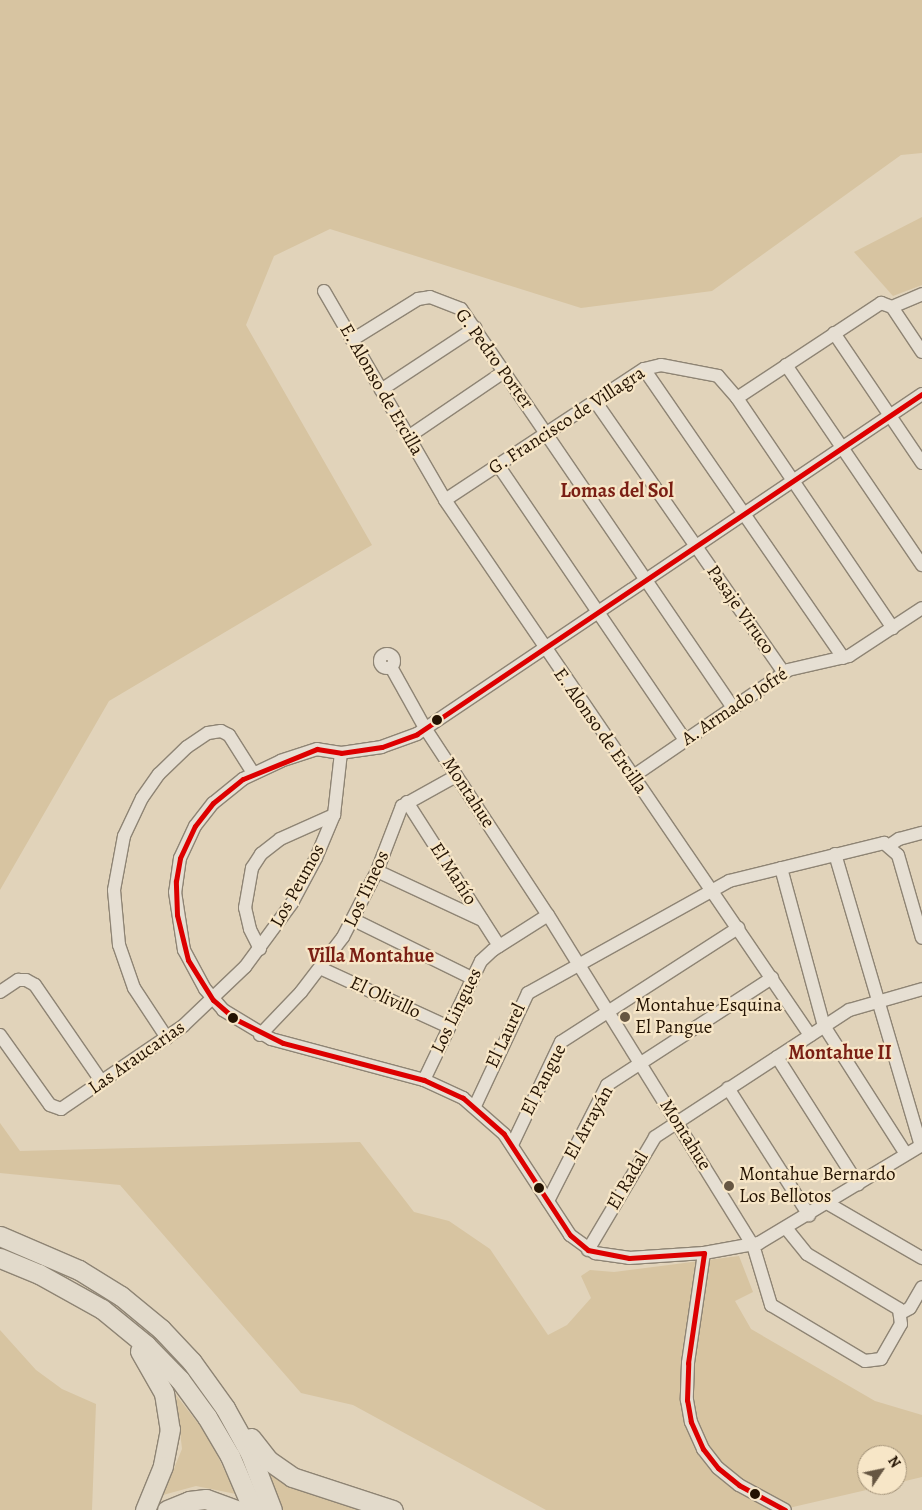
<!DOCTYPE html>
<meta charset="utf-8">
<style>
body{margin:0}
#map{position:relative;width:922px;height:1510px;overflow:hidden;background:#e1d3ba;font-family:Alegreya,serif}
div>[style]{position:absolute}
.green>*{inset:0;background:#d7c4a1}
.roads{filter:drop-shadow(1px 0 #8e8474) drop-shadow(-1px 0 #8e8474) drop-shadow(0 1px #8e8474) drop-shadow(0 -1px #8e8474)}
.minor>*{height:12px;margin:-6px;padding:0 6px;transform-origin:6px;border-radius:6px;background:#e6dfd3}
.minor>.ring{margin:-6px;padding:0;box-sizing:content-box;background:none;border:12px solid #e6dfd3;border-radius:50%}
.highway>*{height:19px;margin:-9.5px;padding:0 9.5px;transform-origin:9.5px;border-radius:9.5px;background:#e2dacb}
.bus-1>*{height:5px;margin:-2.5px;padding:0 2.5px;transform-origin:2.5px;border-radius:2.5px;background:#d00}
.dots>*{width:14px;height:14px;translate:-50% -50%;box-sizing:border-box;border:2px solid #f7e6c7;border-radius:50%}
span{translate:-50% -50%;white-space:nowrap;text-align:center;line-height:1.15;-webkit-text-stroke:4.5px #f7e6c7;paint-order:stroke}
.street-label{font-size:19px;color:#241302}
.poi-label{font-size:19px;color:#241302}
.left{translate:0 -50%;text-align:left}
.neighbourhood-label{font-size:20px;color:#7a1f14;font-weight:700}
.north{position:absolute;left:857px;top:1445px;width:50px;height:50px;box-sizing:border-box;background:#f7e6c7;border:1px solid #a39278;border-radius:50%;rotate:56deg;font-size:14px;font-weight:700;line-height:20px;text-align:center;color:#241302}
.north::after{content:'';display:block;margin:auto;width:18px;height:22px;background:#665642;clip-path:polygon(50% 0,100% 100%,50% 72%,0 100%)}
</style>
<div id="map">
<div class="green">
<i style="clip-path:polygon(0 0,922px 0,922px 153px,901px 155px,712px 291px,581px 308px,330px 229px,274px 256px,246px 325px,372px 545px,109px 701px,0 890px)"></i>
<i style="clip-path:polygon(922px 217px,922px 285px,893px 296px,854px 252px)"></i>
<i style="clip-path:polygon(0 1123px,20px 1151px,360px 1142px,414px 1212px,449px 1221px,490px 1249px,548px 1335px,567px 1325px,591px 1298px,581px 1276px,590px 1270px,614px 1272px,739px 1256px,753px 1292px,735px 1301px,751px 1329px,875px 1401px,922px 1415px,922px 1477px,897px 1483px,897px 1455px,867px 1455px,867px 1485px,888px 1485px,780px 1510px,546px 1510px,353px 1405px,301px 1393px,120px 1185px,0 1173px)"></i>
<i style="clip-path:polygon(0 1330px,36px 1370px,62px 1389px,96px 1404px,92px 1510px,0 1510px)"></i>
<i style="clip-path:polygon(176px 1395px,208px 1436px,236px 1494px,196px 1486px,163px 1495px,182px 1449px)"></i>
<i style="clip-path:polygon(265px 1470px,308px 1489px,381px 1510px,279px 1510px)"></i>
</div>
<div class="roads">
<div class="minor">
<i style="left:324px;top:291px;width:241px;rotate:59.9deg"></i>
<i style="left:445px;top:500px;width:648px;rotate:55.7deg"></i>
<i style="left:892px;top:307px;width:33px;rotate:-23deg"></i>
<i style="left:834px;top:333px;width:157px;rotate:55.9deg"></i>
<i style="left:352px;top:340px;width:78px;rotate:-31.8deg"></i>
<i style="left:418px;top:299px;width:12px;rotate:-9deg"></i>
<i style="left:430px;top:297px;width:33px;rotate:21deg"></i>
<i style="left:461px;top:309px;width:483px;rotate:55.7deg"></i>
<i style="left:786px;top:365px;width:242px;rotate:55.8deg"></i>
<i style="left:644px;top:369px;width:351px;rotate:55.4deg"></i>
<i style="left:381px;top:390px;width:113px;rotate:-33.4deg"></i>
<i style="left:922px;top:394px;width:609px;rotate:146.05deg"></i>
<i style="left:417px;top:734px;width:37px;rotate:160deg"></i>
<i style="left:382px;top:747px;width:41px;rotate:171.7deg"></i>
<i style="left:341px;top:753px;width:24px;rotate:-171deg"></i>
<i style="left:317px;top:749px;width:38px;rotate:162deg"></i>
<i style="left:281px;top:761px;width:42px;rotate:154.7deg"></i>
<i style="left:243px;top:779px;width:38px;rotate:141deg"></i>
<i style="left:213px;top:803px;width:29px;rotate:128deg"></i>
<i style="left:195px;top:826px;width:35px;rotate:115deg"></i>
<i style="left:180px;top:858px;width:34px;rotate:98deg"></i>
<i style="left:175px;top:892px;width:59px;rotate:81.2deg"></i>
<i style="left:184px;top:950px;width:44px;rotate:61.7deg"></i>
<i style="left:205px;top:989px;width:28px;rotate:49deg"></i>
<i style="left:223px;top:1010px;width:56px;rotate:31.1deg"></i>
<i style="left:271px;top:1039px;width:158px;rotate:15deg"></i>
<i style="left:424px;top:1080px;width:43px;rotate:24.8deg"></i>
<i style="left:463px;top:1098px;width:55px;rotate:41.3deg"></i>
<i style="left:504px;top:1134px;width:121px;rotate:56.8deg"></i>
<i style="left:570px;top:1235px;width:31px;rotate:36deg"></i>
<i style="left:595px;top:1253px;width:34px;rotate:8deg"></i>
<i style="left:629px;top:1258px;width:75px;rotate:-3.8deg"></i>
<i style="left:704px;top:1253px;width:56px;rotate:-10.3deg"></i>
<i style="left:759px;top:1243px;width:190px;rotate:-31deg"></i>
<i style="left:737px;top:398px;width:173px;rotate:-33.4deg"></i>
<i style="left:881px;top:303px;width:12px;rotate:20deg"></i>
<i style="left:892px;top:307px;width:54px;rotate:56.3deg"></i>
<i style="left:595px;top:401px;width:331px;rotate:55.2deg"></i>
<i style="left:408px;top:437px;width:117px;rotate:-34.2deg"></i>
<i style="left:498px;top:465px;width:333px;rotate:55.8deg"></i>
<i style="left:445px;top:500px;width:238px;rotate:-33.4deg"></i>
<i style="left:644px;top:369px;width:17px;rotate:-13deg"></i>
<i style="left:661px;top:365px;width:58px;rotate:10.9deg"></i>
<i style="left:718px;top:376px;width:29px;rotate:49deg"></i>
<i style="left:737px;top:398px;width:278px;rotate:55.9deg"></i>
<i class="ring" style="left:380px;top:654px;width:2px;height:2px"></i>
<i style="left:391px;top:667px;width:70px;rotate:60.9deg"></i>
<i style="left:425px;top:728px;width:224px;rotate:56.7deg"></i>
<i style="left:548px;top:915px;width:388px;rotate:58.2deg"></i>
<i style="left:753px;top:1245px;width:63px;rotate:73.3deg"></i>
<i style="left:771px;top:1305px;width:109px;rotate:30.8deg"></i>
<i style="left:865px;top:1361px;width:16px;rotate:-7deg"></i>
<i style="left:881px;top:1359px;width:40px;rotate:-60.3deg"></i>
<i style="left:901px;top:1324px;width:15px;rotate:-98deg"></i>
<i style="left:899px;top:1309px;width:107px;rotate:-149.1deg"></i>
<i style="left:807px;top:1254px;width:32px;rotate:-129deg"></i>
<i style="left:632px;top:777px;width:189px;rotate:-34.4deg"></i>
<i style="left:788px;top:670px;width:63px;rotate:-12.9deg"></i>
<i style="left:849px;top:656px;width:87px;rotate:-33.3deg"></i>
<i style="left:407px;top:802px;width:171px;rotate:57.4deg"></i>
<i style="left:890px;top:845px;width:11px;rotate:-34deg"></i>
<i style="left:899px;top:839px;width:24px;rotate:-15deg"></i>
<i style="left:835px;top:854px;width:304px;rotate:73.6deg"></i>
<i style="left:781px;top:868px;width:164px;rotate:74.8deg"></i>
<i style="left:824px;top:1026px;width:152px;rotate:57.4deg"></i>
<i style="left:377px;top:871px;width:116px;rotate:25deg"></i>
<i style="left:354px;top:920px;width:131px;rotate:26.2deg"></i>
<i style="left:260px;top:949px;width:22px;rotate:-117deg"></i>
<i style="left:250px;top:929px;width:22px;rotate:-103deg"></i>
<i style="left:245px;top:908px;width:41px;rotate:-80.1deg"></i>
<i style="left:252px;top:868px;width:17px;rotate:-57deg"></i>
<i style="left:261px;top:854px;width:24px;rotate:-38deg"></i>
<i style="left:280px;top:839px;width:59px;rotate:-24deg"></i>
<i style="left:320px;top:968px;width:142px;rotate:24.6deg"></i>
<i style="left:0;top:992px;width:22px;rotate:-34deg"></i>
<i style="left:18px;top:980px;width:8px"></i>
<i style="left:26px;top:980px;width:10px;rotate:29deg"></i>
<i style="left:35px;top:985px;width:118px;rotate:55.4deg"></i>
<i style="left:0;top:1035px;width:86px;rotate:54.5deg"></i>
<i style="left:50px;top:1105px;width:12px;rotate:20deg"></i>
<i style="left:61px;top:1109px;width:148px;rotate:-34.2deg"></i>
<i style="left:183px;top:1026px;width:86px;rotate:-43.6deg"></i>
<i style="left:245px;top:967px;width:79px;rotate:-53.7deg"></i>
<i style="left:292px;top:903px;width:51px;rotate:-61.9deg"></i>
<i style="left:316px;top:858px;width:47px;rotate:-67.3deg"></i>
<i style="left:334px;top:815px;width:62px;rotate:-83.6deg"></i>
<i style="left:260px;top:1035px;width:59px;rotate:-46.4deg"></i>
<i style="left:301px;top:992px;width:69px;rotate:-52.6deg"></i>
<i style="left:343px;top:937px;width:74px;rotate:-62.7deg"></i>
<i style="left:377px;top:871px;width:70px;rotate:-69deg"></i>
<i style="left:402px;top:806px;width:62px;rotate:-29.1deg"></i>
<i style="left:167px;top:1038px;width:60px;rotate:-123.4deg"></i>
<i style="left:134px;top:988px;width:46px;rotate:-109.2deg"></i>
<i style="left:119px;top:945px;width:55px;rotate:-95.2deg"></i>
<i style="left:114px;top:890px;width:55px;rotate:-79.5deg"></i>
<i style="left:124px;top:836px;width:42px;rotate:-64.7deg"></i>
<i style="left:142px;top:798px;width:29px;rotate:-55deg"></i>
<i style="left:159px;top:774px;width:39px;rotate:-44deg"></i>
<i style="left:187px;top:747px;width:25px;rotate:-34deg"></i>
<i style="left:208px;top:733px;width:13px;rotate:-9deg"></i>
<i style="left:221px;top:731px;width:9px;rotate:27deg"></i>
<i style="left:229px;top:735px;width:45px;rotate:57.7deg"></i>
<i style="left:777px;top:1057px;width:151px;rotate:57.5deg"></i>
<i style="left:424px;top:1080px;width:132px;rotate:-64.4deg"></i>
<i style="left:481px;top:961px;width:16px;rotate:-43deg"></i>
<i style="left:493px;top:950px;width:65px;rotate:-32.5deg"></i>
<i style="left:728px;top:1088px;width:151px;rotate:57.5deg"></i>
<i style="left:475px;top:1106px;width:125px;rotate:-64.9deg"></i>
<i style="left:528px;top:993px;width:230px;rotate:-29.1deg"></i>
<i style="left:729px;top:881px;width:160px;rotate:-13.8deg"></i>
<i style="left:884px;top:843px;width:18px;rotate:41deg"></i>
<i style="left:898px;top:855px;width:86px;rotate:73.9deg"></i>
<i style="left:512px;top:1145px;width:114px;rotate:-64.6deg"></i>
<i style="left:561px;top:1042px;width:211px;rotate:-32.8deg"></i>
<i style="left:548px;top:1201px;width:130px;rotate:-63deg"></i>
<i style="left:607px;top:1085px;width:197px;rotate:-33deg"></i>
<i style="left:827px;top:1203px;width:110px;rotate:30.1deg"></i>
<i style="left:588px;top:1250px;width:131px;rotate:-59.3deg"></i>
<i style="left:655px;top:1137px;width:232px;rotate:-33.2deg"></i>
<i style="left:849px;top:1010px;width:76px;rotate:-16deg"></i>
<i style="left:704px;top:1253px;width:111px;rotate:98.3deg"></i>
<i style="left:688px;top:1363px;width:37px;rotate:92deg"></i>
<i style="left:687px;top:1400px;width:22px;rotate:80deg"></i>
<i style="left:691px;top:1422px;width:30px;rotate:66deg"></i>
<i style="left:703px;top:1449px;width:24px;rotate:52deg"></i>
<i style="left:718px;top:1468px;width:27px;rotate:39deg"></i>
<i style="left:739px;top:1485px;width:52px;rotate:28.5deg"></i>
<i style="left:901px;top:1313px;width:10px;rotate:-29deg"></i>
<i style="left:910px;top:1308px;width:24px;rotate:-60deg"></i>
</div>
<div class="highway">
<i style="left:0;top:1236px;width:86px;rotate:23.3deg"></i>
<i style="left:79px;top:1270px;width:49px;rotate:31.8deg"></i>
<i style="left:121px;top:1296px;width:52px;rotate:39.5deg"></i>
<i style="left:161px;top:1329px;width:45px;rotate:46.8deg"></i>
<i style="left:192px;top:1362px;width:57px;rotate:54.3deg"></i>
<i style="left:225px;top:1408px;width:51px;rotate:60.9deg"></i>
<i style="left:250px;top:1453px;width:61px;rotate:68.9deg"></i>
<i style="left:0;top:1258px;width:42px;rotate:22.3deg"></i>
<i style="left:39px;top:1274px;width:72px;rotate:29.1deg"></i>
<i style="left:102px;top:1309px;width:57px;rotate:39.3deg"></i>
<i style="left:146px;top:1345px;width:49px;rotate:45.8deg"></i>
<i style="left:180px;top:1380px;width:46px;rotate:53.9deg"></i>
<i style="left:207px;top:1417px;width:45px;rotate:59.5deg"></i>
<i style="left:230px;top:1456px;width:59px;rotate:66.9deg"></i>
<i style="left:140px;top:1351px;width:48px;rotate:60.3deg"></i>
<i style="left:164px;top:1393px;width:36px;rotate:81deg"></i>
<i style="left:170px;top:1429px;width:38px;rotate:101deg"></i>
<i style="left:163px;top:1466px;width:48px;rotate:112.2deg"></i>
<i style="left:251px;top:1438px;width:28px;rotate:52deg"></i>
<i style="left:268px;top:1460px;width:29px;rotate:35deg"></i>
<i style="left:292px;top:1477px;width:106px;rotate:18.1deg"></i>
<i style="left:167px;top:1510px;width:24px;rotate:-22deg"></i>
<i style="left:189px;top:1501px;width:17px;rotate:-7deg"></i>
<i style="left:206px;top:1499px;width:32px;rotate:20deg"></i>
</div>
</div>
<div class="bus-1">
<i style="left:785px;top:1510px;width:52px;rotate:-151.5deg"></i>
<i style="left:739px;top:1485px;width:27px;rotate:-141deg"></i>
<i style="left:718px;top:1468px;width:24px;rotate:-128deg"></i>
<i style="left:703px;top:1449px;width:30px;rotate:-114deg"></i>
<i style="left:691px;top:1422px;width:22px;rotate:-100deg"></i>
<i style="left:687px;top:1400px;width:37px;rotate:-88deg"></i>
<i style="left:688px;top:1363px;width:111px;rotate:-81.7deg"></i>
<i style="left:704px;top:1253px;width:75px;rotate:176.2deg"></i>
<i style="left:629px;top:1258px;width:42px;rotate:-169deg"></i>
<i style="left:588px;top:1250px;width:23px;rotate:-140deg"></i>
<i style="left:570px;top:1235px;width:121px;rotate:-123.2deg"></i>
<i style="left:504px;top:1134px;width:55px;rotate:-138.7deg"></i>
<i style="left:463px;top:1098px;width:43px;rotate:-155.2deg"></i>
<i style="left:424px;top:1080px;width:146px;rotate:-165.3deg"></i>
<i style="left:283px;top:1043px;width:54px;rotate:-153.4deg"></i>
<i style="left:235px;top:1019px;width:29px;rotate:-139deg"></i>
<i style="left:213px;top:1000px;width:47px;rotate:-122deg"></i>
<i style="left:188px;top:960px;width:46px;rotate:-103.7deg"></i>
<i style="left:177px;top:915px;width:34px;rotate:-92deg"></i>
<i style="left:176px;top:881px;width:23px;rotate:-80deg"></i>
<i style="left:180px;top:858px;width:35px;rotate:-65deg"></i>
<i style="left:195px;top:826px;width:29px;rotate:-52deg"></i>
<i style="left:213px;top:803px;width:38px;rotate:-39deg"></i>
<i style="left:243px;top:779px;width:80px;rotate:-22.1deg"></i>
<i style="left:317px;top:749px;width:24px;rotate:9deg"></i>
<i style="left:341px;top:753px;width:41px;rotate:-8.3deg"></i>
<i style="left:382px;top:747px;width:37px;rotate:-20deg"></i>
<i style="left:417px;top:734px;width:609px;rotate:-33.95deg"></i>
</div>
<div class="dots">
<i style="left:437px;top:720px;background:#241302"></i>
<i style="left:625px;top:1017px;background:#665642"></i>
<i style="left:233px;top:1018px;background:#241302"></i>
<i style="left:729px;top:1186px;background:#665642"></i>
<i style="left:539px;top:1188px;background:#241302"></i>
<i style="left:755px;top:1494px;background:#241302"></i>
</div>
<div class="street-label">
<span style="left:494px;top:359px;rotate:54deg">G. Pedro Porter</span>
<span style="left:381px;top:390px;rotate:60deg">E. Alonso de Ercilla</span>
<span style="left:567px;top:421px;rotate:-33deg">G. Francisco de Villagra</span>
<span style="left:740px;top:610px;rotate:55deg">Pasaje Viruco</span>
<span style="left:735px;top:707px;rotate:-34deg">A. Armado Jofré</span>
<span style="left:600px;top:731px;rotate:55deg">E. Alonso de Ercilla</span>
<span style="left:468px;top:793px;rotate:57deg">Montahue</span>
<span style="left:453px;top:874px;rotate:57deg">El Mañío</span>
<span style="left:298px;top:886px;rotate:-61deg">Los Peumos</span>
<span style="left:367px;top:889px;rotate:-65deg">Los Tineos</span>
<span style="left:385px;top:998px;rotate:25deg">El Olivillo</span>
<span style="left:457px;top:1011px;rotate:-64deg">Los Lingues</span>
<span style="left:506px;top:1036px;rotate:-65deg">El Laurel</span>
<span style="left:137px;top:1058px;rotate:-35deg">Las Araucarias</span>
<span style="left:544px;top:1080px;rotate:-63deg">El Pangue</span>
<span style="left:589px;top:1123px;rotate:-61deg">El Arrayán</span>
<span style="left:685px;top:1135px;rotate:58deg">Montahue</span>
<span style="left:628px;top:1181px;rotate:-60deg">El Radal</span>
</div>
<div class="poi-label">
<span class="left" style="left:635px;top:1017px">Montahue Esquina<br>El Pangue</span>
<span class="left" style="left:739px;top:1186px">Montahue Bernardo<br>Los Bellotos</span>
</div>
<div class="neighbourhood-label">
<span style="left:617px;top:490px">Lomas del Sol</span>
<span style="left:371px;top:955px">Villa Montahue</span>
<span style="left:840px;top:1052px">Montahue II</span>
</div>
<div class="north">N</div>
</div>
